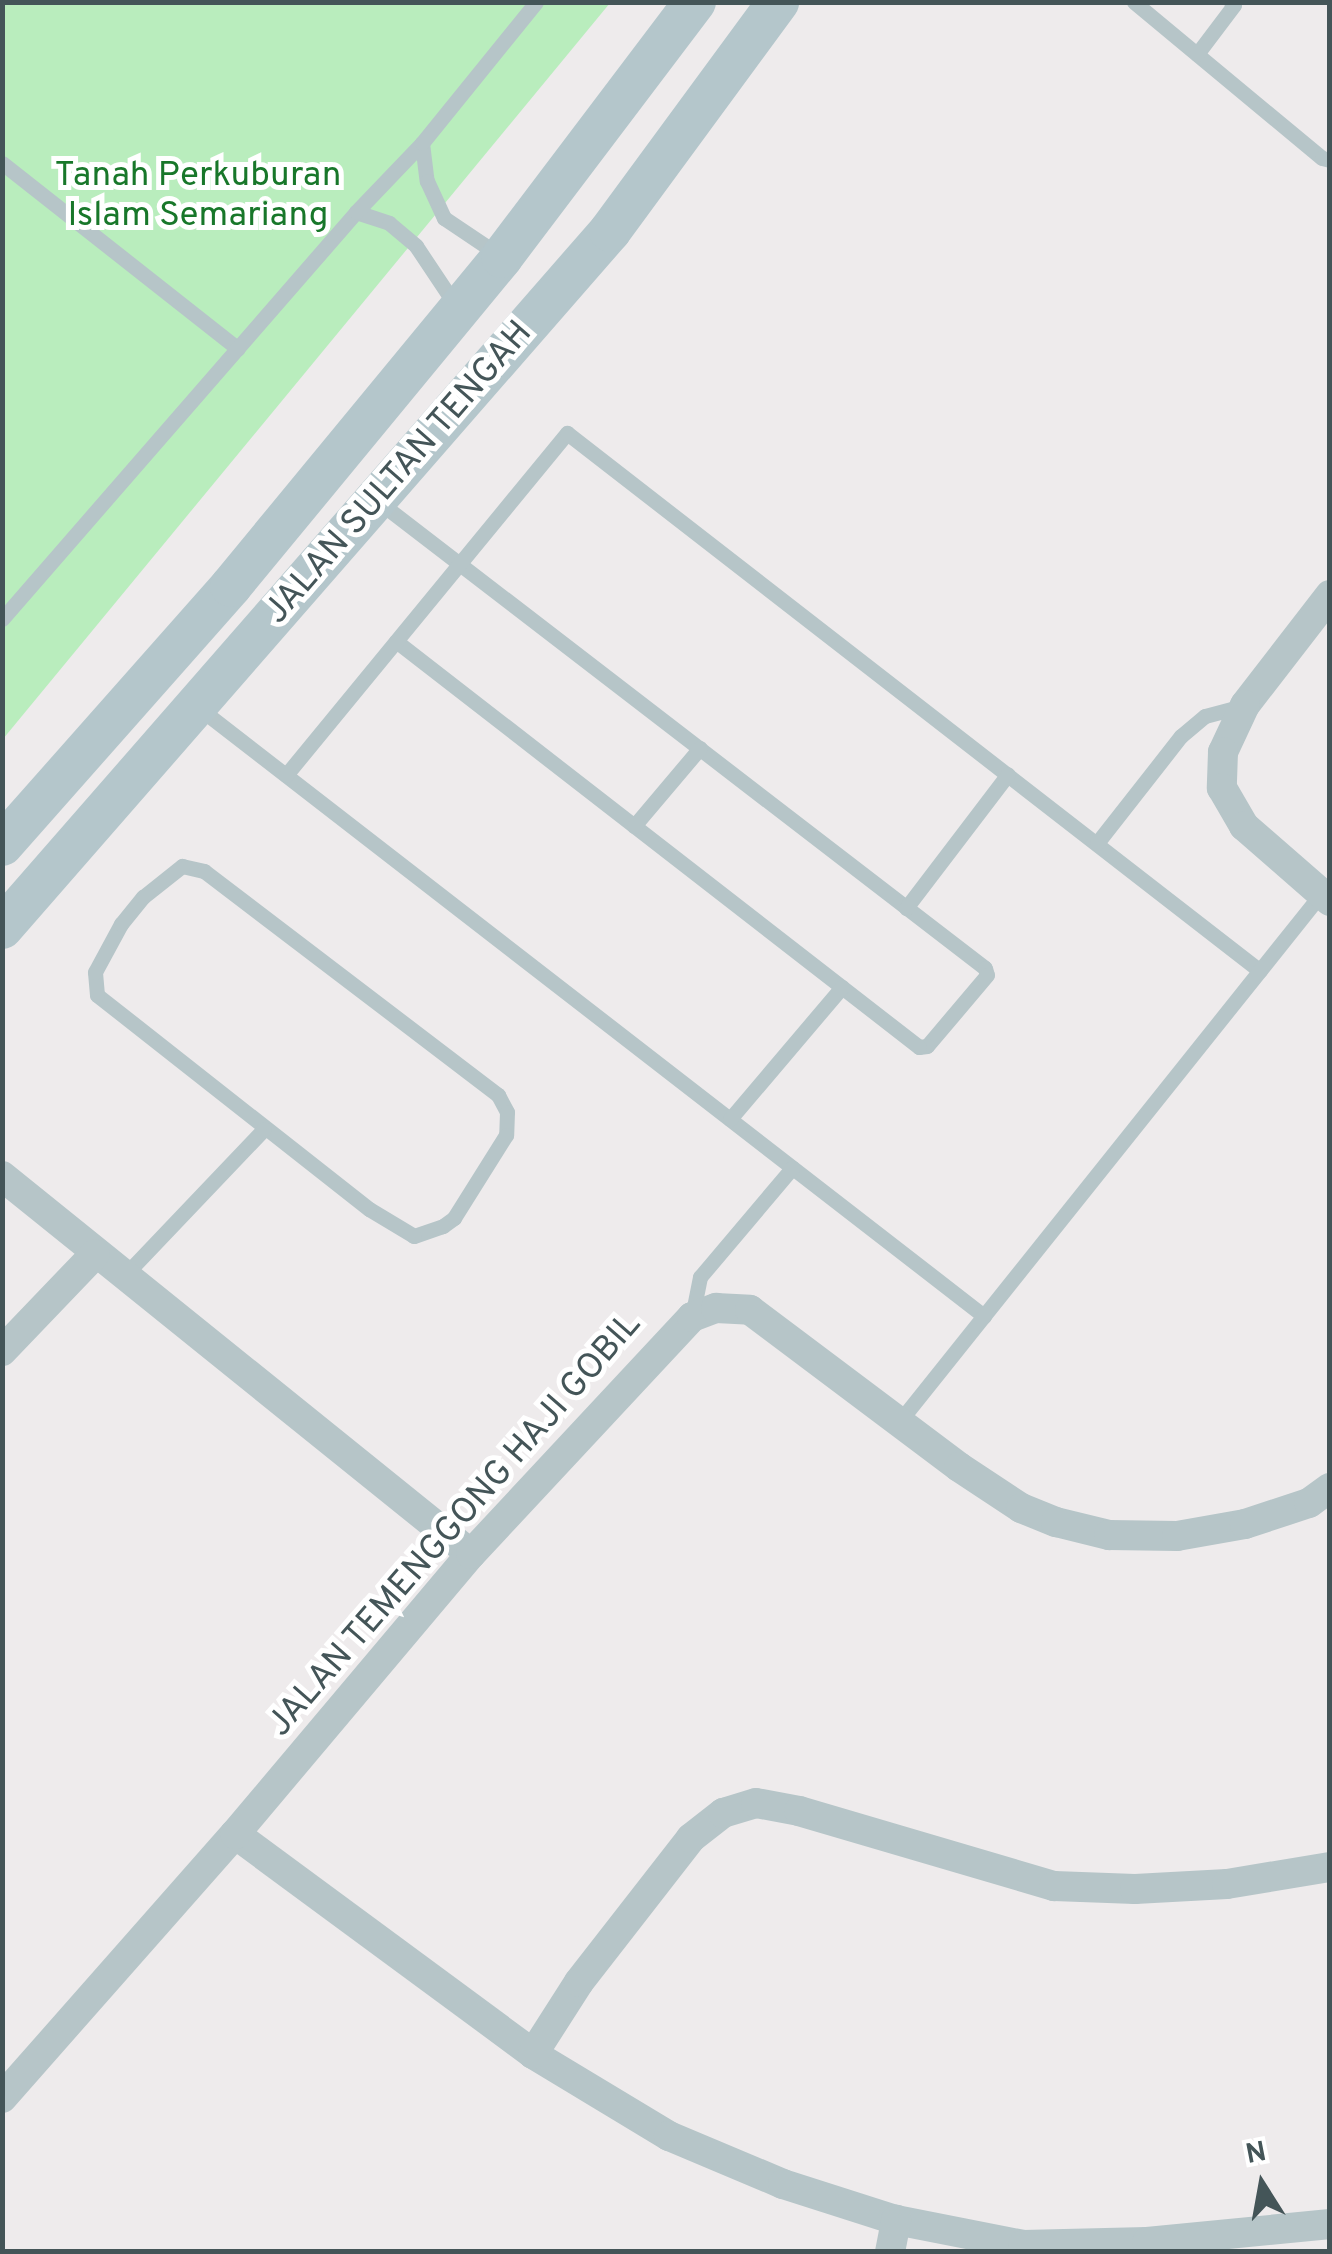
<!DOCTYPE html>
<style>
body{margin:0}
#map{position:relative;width:1332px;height:2254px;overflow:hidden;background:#eeebec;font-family:Overpass,sans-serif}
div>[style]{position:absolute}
.green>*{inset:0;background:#b9edbd}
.lane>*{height:15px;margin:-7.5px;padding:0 7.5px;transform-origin:7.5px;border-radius:7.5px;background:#b6c5c8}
.street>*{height:30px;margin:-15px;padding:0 15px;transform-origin:15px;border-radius:15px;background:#b6c5c8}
.secondary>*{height:42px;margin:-21px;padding:0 21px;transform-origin:21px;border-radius:21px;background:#b4c6cb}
span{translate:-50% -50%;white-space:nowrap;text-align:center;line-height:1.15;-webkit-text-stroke:10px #fff;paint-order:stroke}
.park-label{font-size:35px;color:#18772a}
.street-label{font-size:35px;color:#445558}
.frame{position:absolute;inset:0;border:5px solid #445558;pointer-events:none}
.north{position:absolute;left:1212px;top:2134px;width:100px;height:100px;-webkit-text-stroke:8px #fff;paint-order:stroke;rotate:349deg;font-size:28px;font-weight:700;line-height:40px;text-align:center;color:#445558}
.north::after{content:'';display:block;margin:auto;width:35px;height:45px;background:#445558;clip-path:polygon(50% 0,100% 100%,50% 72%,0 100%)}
</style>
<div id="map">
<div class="green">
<i style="clip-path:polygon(3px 3px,610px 3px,3px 739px)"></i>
</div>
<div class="lane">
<i style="left:1134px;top:2px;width:244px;rotate:39.7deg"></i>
<i style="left:1322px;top:158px;width:8px;rotate:14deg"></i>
<i style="left:1197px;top:54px;width:61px;rotate:-52.9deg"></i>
<i style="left:1234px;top:5px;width:4px;rotate:-135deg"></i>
<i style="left:422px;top:143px;width:38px;rotate:83deg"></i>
<i style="left:427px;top:181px;width:41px;rotate:65.3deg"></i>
<i style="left:444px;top:218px;width:66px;rotate:33.9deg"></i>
<i style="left:2px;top:163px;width:300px;rotate:38.2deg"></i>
<i style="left:356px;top:212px;width:35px;rotate:18deg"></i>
<i style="left:389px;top:223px;width:35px;rotate:40deg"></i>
<i style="left:416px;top:246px;width:72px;rotate:56.3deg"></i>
<i style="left:379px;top:502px;width:764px;rotate:37.56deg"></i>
<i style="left:985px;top:968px;width:7px;rotate:74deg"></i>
<i style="left:987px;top:975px;width:93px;rotate:130.2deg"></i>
<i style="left:927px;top:1046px;width:8px;rotate:173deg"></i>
<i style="left:919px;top:1047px;width:662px;rotate:-142.18deg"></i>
<i style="left:2px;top:619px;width:539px;rotate:-48.98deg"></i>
<i style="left:356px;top:212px;width:95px;rotate:-46.3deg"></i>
<i style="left:422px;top:143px;width:181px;rotate:-51deg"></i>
<i style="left:199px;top:708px;width:993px;rotate:37.76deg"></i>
<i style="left:286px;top:775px;width:443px;rotate:-50.6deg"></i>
<i style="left:567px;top:433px;width:877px;rotate:37.82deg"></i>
<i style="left:634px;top:826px;width:102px;rotate:-49.8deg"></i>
<i style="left:1097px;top:843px;width:136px;rotate:-51.9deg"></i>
<i style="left:1181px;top:736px;width:31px;rotate:-40deg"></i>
<i style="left:1205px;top:716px;width:38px;rotate:-15deg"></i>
<i style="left:182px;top:866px;width:23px;rotate:13deg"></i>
<i style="left:204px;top:871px;width:370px;rotate:37.3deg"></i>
<i style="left:498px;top:1095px;width:19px;rotate:62deg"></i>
<i style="left:507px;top:1112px;width:23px;rotate:92deg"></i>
<i style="left:506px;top:1135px;width:98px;rotate:122.1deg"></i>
<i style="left:454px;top:1218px;width:14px;rotate:144deg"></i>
<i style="left:443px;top:1226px;width:31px;rotate:161deg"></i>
<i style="left:414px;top:1236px;width:52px;rotate:-149deg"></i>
<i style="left:369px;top:1209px;width:346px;rotate:-141.8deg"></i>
<i style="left:97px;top:995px;width:23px;rotate:-95deg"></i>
<i style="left:95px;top:972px;width:55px;rotate:-61.6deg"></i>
<i style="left:121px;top:924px;width:35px;rotate:-51deg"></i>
<i style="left:143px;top:897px;width:50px;rotate:-38.5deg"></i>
<i style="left:906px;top:908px;width:168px;rotate:-52.7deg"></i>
<i style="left:730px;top:1119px;width:173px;rotate:-49.7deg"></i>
<i style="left:124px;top:1276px;width:203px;rotate:-46.4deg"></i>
<i style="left:692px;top:1317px;width:41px;rotate:-78.7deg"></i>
<i style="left:700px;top:1277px;width:143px;rotate:-49.8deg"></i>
<i style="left:899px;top:1422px;width:676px;rotate:-51.37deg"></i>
</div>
<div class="street">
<i style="left:1330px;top:595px;width:139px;rotate:127.7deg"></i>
<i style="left:1245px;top:705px;width:52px;rotate:115.1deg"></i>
<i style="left:1223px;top:752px;width:36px;rotate:92deg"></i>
<i style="left:1222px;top:788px;width:44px;rotate:59.9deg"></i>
<i style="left:1244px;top:826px;width:114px;rotate:41.1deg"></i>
<i style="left:2px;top:1176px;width:602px;rotate:38.87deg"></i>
<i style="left:2px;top:1351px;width:134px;rotate:-46.2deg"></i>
<i style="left:235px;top:1834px;width:370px;rotate:36.4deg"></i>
<i style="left:533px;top:2054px;width:159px;rotate:31.1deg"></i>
<i style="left:669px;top:2136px;width:124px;rotate:22.8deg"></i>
<i style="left:783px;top:2184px;width:119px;rotate:17.7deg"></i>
<i style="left:896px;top:2220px;width:129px;rotate:11.1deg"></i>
<i style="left:1023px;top:2245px;width:124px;rotate:-1.4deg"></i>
<i style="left:1147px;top:2242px;width:184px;rotate:-5.6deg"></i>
<i style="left:533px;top:2054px;width:85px;rotate:-57.4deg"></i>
<i style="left:579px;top:1982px;width:182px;rotate:-52.1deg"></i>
<i style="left:691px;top:1838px;width:41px;rotate:-38deg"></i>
<i style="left:723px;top:1813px;width:34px;rotate:-17deg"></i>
<i style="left:756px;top:1803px;width:44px;rotate:10.5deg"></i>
<i style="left:799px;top:1811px;width:266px;rotate:16.4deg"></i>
<i style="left:1054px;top:1886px;width:81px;rotate:2.1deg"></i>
<i style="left:1135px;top:1889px;width:92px;rotate:-3.1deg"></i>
<i style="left:1227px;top:1884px;width:104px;rotate:-9.4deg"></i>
<i style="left:2px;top:2098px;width:352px;rotate:-48.6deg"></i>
<i style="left:235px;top:1834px;width:366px;rotate:-49.9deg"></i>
<i style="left:471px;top:1554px;width:324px;rotate:-47deg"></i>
<i style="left:692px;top:1317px;width:26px;rotate:-21deg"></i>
<i style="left:716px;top:1308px;width:34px;rotate:3deg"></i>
<i style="left:750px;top:1310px;width:261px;rotate:36.9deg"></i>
<i style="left:959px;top:1467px;width:74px;rotate:33.5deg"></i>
<i style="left:1021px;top:1508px;width:38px;rotate:22deg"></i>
<i style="left:1056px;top:1522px;width:55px;rotate:13.8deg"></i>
<i style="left:1109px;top:1535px;width:68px;rotate:0.8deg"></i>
<i style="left:1177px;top:1536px;width:69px;rotate:-10deg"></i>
<i style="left:1245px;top:1524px;width:67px;rotate:-18.2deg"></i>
<i style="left:1309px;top:1503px;width:26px;rotate:-36deg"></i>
<i style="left:890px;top:2252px;width:33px;rotate:-79deg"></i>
</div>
<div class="secondary">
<i style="left:2px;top:845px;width:346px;rotate:-48.5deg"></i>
<i style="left:231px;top:586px;width:426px;rotate:-50.5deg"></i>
<i style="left:502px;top:257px;width:320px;rotate:-52.9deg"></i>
<i style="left:2px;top:928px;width:925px;rotate:-48.9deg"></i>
<i style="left:610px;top:231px;width:284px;rotate:-53.7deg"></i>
</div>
<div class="park-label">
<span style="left:198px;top:196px">Tanah Perkuburan<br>Islam Semariang</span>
</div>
<div class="street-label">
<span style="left:399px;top:473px;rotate:-49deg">JALAN SULTAN TENGAH</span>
<span style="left:455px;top:1525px;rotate:-49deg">JALAN TEMENGGONG HAJI GOBIL</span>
</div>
<div class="frame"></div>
<div class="north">N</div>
</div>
